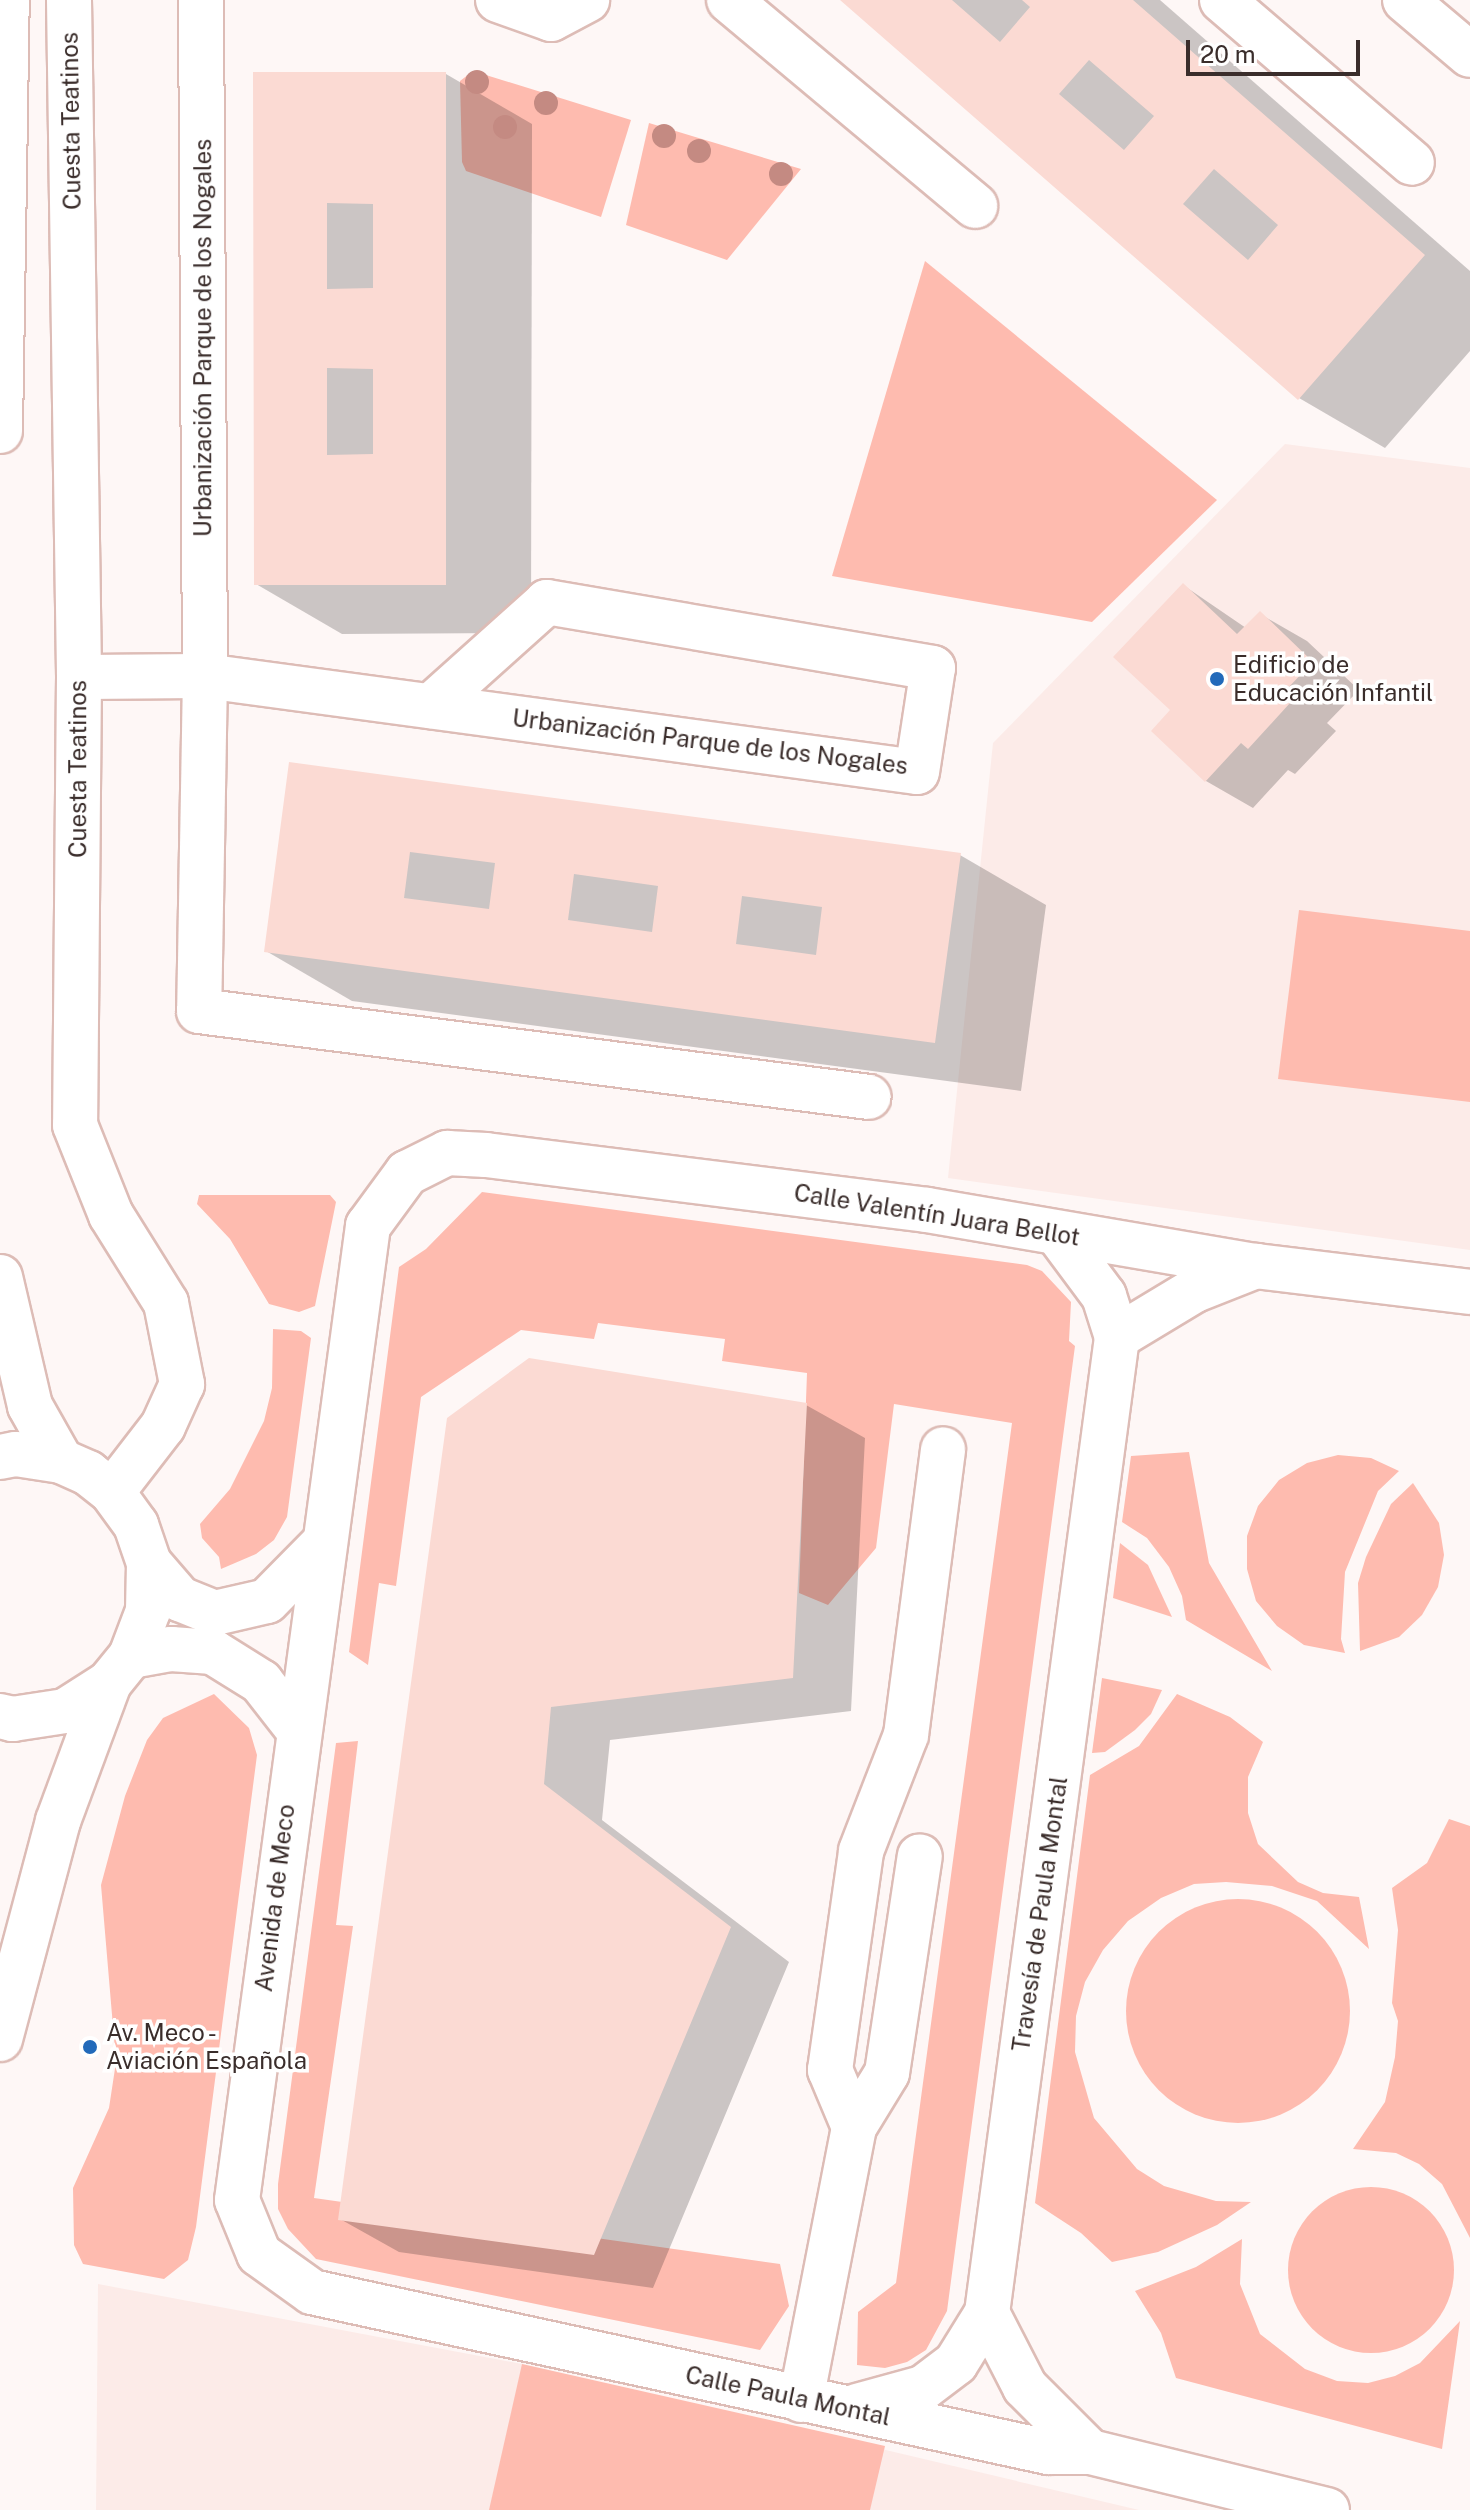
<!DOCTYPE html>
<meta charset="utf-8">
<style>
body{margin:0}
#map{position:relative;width:1470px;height:2510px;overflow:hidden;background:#fef7f6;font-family:"Public Sans",sans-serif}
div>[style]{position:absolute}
.built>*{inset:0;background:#fcebe8}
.green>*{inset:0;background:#febbaf}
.round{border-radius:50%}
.shadow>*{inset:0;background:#0003}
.building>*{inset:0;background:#fbdad3}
.roads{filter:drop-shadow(2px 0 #ddbcb6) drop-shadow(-2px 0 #ddbcb6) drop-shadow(0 2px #ddbcb6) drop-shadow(0 -2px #ddbcb6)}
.minor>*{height:44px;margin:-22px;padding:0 22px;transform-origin:22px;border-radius:22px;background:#fff}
.trees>*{width:24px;height:24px;margin:-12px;border-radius:50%;background:#c48a82}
.dots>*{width:22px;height:22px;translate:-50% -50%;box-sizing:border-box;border:4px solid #fff;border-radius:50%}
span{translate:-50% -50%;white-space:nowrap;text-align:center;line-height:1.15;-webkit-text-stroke:7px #fff;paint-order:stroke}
.street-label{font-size:24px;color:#3a2d2b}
.poi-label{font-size:24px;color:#3a2d2b}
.left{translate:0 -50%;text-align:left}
.scale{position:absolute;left:1186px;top:40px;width:174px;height:36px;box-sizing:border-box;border:4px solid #3a2d2b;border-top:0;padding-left:10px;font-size:24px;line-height:28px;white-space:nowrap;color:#3a2d2b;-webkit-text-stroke:6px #fff;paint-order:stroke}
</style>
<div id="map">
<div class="built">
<i style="clip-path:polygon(1285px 444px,1470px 468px,1470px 1250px,948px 1178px,993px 743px)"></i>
<i style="clip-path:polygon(98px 2284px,522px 2364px,1139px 2510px,96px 2510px)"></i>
</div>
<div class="green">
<i style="clip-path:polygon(473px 71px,631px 120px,601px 217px,466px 171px,462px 162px,460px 81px)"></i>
<i style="clip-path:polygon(649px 123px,801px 169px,727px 260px,626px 225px)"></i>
<i style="clip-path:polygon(925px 261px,1217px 500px,1092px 622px,832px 576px)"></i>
<i style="clip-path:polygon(1299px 910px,1470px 931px,1470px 1102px,1278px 1079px)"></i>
<i style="clip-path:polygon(482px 1192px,1027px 1265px,1042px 1271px,1071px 1302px,1069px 1341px,1075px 1346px,947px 2311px,926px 2350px,907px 2362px,885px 2368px,857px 2365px,858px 2312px,896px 2283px,1012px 1423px,894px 1404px,876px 1548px,828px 1605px,799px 1593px,807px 1373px,722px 1361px,725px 1339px,598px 1323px,594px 1339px,521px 1330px,421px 1397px,396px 1586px,379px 1583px,368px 1665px,349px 1652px,399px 1267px,426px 1249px)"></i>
<i style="clip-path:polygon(199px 1195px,330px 1195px,336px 1202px,315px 1306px,299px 1312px,269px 1304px,230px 1239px,197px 1204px)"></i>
<i style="clip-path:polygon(273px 1329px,301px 1331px,311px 1338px,287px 1517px,274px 1540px,256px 1554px,221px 1569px,219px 1557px,202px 1538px,200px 1524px,230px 1489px,264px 1421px,272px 1388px)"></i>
<i style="clip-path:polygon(1189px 1452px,1209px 1563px,1272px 1671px,1186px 1620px,1182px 1596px,1169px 1567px,1147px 1538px,1122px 1522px,1131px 1456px)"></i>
<i style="clip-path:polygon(1338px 1455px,1371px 1458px,1399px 1471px,1378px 1491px,1345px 1572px,1341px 1639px,1345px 1653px,1304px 1645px,1277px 1626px,1256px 1601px,1247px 1569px,1247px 1536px,1258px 1506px,1279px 1480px,1307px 1463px)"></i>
<i style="clip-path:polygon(1413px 1483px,1439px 1523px,1444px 1555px,1438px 1587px,1422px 1615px,1399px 1637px,1360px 1651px,1358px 1583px,1366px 1557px,1391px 1504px)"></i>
<i style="clip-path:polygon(1120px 1543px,1148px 1565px,1172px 1617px,1113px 1598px)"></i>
<i style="clip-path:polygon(1102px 1678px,1162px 1690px,1151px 1714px,1135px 1730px,1105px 1752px,1092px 1753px)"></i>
<i style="clip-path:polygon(214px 1694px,249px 1728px,257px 1755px,196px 2227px,188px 2260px,164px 2279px,83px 2264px,74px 2245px,73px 2188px,109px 2108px,116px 2062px,101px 1885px,125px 1796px,147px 1740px,163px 1718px)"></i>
<i style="clip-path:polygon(1177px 1694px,1230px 1717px,1263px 1742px,1248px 1777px,1248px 1813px,1258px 1844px,1298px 1882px,1323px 1893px,1359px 1897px,1369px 1949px,1317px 1901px,1272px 1886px,1226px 1882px,1194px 1884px,1161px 1898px,1128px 1921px,1103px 1950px,1085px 1982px,1076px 2016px,1075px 2052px,1094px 2118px,1137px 2169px,1164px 2186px,1216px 2201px,1251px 2202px,1217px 2225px,1158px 2252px,1112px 2262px,1081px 2233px,1035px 2203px,1090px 1775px,1139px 1746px)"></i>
<i style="clip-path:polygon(358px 1741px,336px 1925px,353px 1926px,314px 2198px,780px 2264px,789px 2306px,760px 2350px,316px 2259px,288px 2229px,278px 2209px,278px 2184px,336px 1743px)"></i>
<i style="clip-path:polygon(1449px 1819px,1470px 1826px,1470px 2238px,1442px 2184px,1419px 2164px,1396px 2153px,1353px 2149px,1385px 2102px,1395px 2057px,1398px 2021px,1392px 2003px,1398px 1930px,1392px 1888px,1427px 1863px)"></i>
<i class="round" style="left:1126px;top:1899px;width:224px;height:224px"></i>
<i class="round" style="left:1288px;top:2187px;width:166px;height:166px"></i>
<i style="clip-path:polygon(1242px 2239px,1240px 2284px,1260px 2334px,1305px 2369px,1337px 2381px,1368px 2383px,1395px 2376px,1420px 2363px,1460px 2321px,1442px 2449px,1176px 2378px,1161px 2333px,1135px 2291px,1196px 2267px)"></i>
<i style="clip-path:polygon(522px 2364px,885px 2446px,870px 2510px,489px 2510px)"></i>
</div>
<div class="shadow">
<i style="clip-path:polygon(843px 0,1160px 0,1470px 271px,1470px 351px,1385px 448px,1299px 398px)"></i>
<i style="clip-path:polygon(255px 74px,446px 74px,532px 124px,531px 633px,342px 634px,256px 584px)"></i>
<i style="clip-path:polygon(1183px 585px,1246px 628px,1260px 614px,1307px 641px,1359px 690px,1327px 723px,1336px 731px,1295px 774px,1288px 770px,1253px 808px,1206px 781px,1173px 710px)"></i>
<i style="clip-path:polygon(291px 764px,960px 855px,1046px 905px,1021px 1091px,352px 1001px,266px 951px)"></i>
<i style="clip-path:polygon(806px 1405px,865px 1438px,851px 1711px,610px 1740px,602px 1820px,789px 1962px,653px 2288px,399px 2252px,340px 2219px,449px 1419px)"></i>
</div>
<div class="building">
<i style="clip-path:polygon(evenodd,840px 0,952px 0,1000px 42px,1030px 7px,1022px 0,1133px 0,1425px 255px,1298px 400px,840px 0,1089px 60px,1154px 116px,1124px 150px,1059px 94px,1089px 60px,840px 0,1214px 169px,1278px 225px,1248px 260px,1183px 204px,1214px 169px)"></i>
<i style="clip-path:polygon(evenodd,253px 72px,446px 72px,446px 585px,254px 585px,253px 72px,327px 203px,373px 204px,373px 288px,327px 289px,327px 203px,253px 72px,327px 368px,373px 369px,373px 454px,327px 455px,327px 368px)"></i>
<i style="clip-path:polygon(1183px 583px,1237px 634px,1260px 611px,1313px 662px,1281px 695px,1290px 703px,1248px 749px,1241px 743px,1205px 782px,1151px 731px,1170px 710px,1113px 657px)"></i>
<i style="clip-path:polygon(evenodd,289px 762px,961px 853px,935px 1043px,264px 952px,289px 762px,410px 852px,495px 863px,489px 909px,404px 898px,410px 852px,289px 762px,574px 874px,658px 886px,652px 932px,568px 920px,574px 874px,289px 762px,742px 896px,822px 907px,816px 955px,736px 944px,742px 896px)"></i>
<i style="clip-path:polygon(529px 1358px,807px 1403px,793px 1678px,551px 1707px,544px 1784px,731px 1927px,594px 2255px,338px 2220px,447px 1418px)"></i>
</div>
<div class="roads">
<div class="minor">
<i style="left:69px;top:0;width:677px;rotate:89.15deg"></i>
<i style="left:79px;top:677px;width:448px;rotate:90.5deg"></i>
<i style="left:75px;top:1125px;width:97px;rotate:68.2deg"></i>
<i style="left:111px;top:1215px;width:104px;rotate:58deg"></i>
<i style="left:166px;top:1303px;width:83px;rotate:78.8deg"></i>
<i style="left:182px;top:1384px;width:46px;rotate:114.3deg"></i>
<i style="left:163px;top:1426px;width:83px;rotate:127.7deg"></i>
<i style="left:201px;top:0;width:676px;rotate:89.66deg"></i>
<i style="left:205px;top:676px;width:718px;rotate:7.68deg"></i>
<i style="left:917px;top:772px;width:105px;rotate:-81.3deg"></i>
<i style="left:933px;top:668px;width:392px;rotate:-170.3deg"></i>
<i style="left:547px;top:602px;width:156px;rotate:138.1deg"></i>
<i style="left:498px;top:0;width:56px;rotate:19.7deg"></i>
<i style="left:551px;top:19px;width:41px;rotate:-27.8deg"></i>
<i style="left:729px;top:0;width:321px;rotate:39.9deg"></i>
<i style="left:1222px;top:0;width:250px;rotate:40.6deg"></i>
<i style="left:1405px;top:0;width:85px;rotate:40.2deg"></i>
<i style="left:0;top:431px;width:431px;rotate:-89.1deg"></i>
<i style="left:79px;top:677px;width:126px;rotate:-0.5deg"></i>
<i style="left:205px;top:676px;width:335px;rotate:91deg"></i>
<i style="left:199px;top:1011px;width:675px;rotate:7.31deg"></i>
<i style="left:0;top:1277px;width:132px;rotate:76.9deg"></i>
<i style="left:30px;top:1406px;width:63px;rotate:60.6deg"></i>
<i style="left:1117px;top:1337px;width:91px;rotate:-31.1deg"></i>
<i style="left:1195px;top:1290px;width:66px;rotate:-21.5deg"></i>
<i style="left:0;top:1457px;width:16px;rotate:-11deg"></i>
<i style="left:16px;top:1454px;width:46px;rotate:8.8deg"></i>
<i style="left:61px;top:1461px;width:30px;rotate:24deg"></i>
<i style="left:88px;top:1473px;width:31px;rotate:38deg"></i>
<i style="left:112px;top:1492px;width:41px;rotate:54deg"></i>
<i style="left:136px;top:1525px;width:40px;rotate:71.1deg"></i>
<i style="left:149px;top:1563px;width:48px;rotate:91.2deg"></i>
<i style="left:148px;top:1611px;width:48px;rotate:110.7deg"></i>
<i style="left:131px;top:1656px;width:35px;rotate:129deg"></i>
<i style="left:109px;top:1683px;width:52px;rotate:147.5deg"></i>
<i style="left:65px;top:1711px;width:53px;rotate:171.3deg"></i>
<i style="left:13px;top:1719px;width:13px;rotate:-167deg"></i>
<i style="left:149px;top:1563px;width:48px;rotate:49.3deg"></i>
<i style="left:180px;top:1599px;width:38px;rotate:22deg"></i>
<i style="left:215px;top:1613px;width:53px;rotate:-13deg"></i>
<i style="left:267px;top:1601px;width:77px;rotate:-45.5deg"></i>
<i style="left:131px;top:1656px;width:41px;rotate:-9.9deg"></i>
<i style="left:171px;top:1649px;width:42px;rotate:4.1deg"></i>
<i style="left:213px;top:1652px;width:57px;rotate:32deg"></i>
<i style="left:261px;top:1682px;width:58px;rotate:52deg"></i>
<i style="left:0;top:2039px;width:226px;rotate:-75.1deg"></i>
<i style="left:58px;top:1821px;width:147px;rotate:-69.7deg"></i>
<i style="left:854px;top:2127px;width:63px;rotate:-58.6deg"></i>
<i style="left:887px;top:2073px;width:219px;rotate:-81.4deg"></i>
<i style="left:987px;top:2313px;width:83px;rotate:62.8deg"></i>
<i style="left:1025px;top:2387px;width:92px;rotate:45deg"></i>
<i style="left:801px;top:2400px;width:278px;rotate:-79deg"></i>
<i style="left:854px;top:2127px;width:62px;rotate:-112.8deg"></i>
<i style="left:830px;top:2070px;width:221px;rotate:-81.9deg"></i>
<i style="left:861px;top:1851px;width:124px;rotate:-68.8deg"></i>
<i style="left:906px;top:1735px;width:288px;rotate:-82.6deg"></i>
<i style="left:857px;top:2406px;width:68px;rotate:-15.3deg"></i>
<i style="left:923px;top:2388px;width:41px;rotate:-37.1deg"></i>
<i style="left:956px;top:2363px;width:59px;rotate:-58.2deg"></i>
<i style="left:987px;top:2313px;width:985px;rotate:-82.41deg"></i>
<i style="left:1117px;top:1337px;width:43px;rotate:-107.6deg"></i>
<i style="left:1104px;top:1296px;width:79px;rotate:-126.7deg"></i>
<i style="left:1327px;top:2510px;width:244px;rotate:-166.2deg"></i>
<i style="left:1090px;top:2452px;width:42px;rotate:180deg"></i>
<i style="left:1048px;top:2452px;width:753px;rotate:-167.74deg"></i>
<i style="left:312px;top:2292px;width:65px;rotate:-144.4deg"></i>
<i style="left:259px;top:2254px;width:58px;rotate:-112.2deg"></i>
<i style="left:237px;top:2200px;width:983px;rotate:-82.34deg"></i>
<i style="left:368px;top:1226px;width:66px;rotate:-53.7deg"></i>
<i style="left:407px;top:1173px;width:45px;rotate:-26.6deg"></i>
<i style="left:447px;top:1153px;width:39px;rotate:3deg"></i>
<i style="left:486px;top:1155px;width:444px;rotate:7.1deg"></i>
<i style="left:927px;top:1210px;width:334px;rotate:9.7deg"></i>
<i style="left:1256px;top:1266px;width:216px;rotate:6.9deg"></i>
</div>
</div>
<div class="trees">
<i style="left:477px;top:82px"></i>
<i style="left:546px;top:103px"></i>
<i style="left:505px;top:127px"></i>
<i style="left:664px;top:136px"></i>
<i style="left:699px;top:151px"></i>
<i style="left:781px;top:174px"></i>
</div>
<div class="dots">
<i style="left:1217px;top:679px;background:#226aba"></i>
<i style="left:90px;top:2047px;background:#226aba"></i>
</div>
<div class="street-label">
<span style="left:71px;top:121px;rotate:-91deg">Cuesta Teatinos</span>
<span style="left:203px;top:338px;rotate:-90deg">Urbanización Parque de los Nogales</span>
<span style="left:710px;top:742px;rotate:7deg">Urbanización Parque de los Nogales</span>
<span style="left:78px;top:769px;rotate:-90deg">Cuesta Teatinos</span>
<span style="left:937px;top:1215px;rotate:9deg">Calle Valentín Juara Bellot</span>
<span style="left:275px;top:1898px;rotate:-83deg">Avenida de Meco</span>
<span style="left:1040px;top:1914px;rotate:-82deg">Travesía de Paula Montal</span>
<span style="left:788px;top:2396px;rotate:12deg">Calle Paula Montal</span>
</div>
<div class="poi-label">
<span class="left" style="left:1233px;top:679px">Edificio de<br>Educación Infantil</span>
<span class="left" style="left:106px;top:2047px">Av. Meco -<br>Aviación Española</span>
</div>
<div class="scale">20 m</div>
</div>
